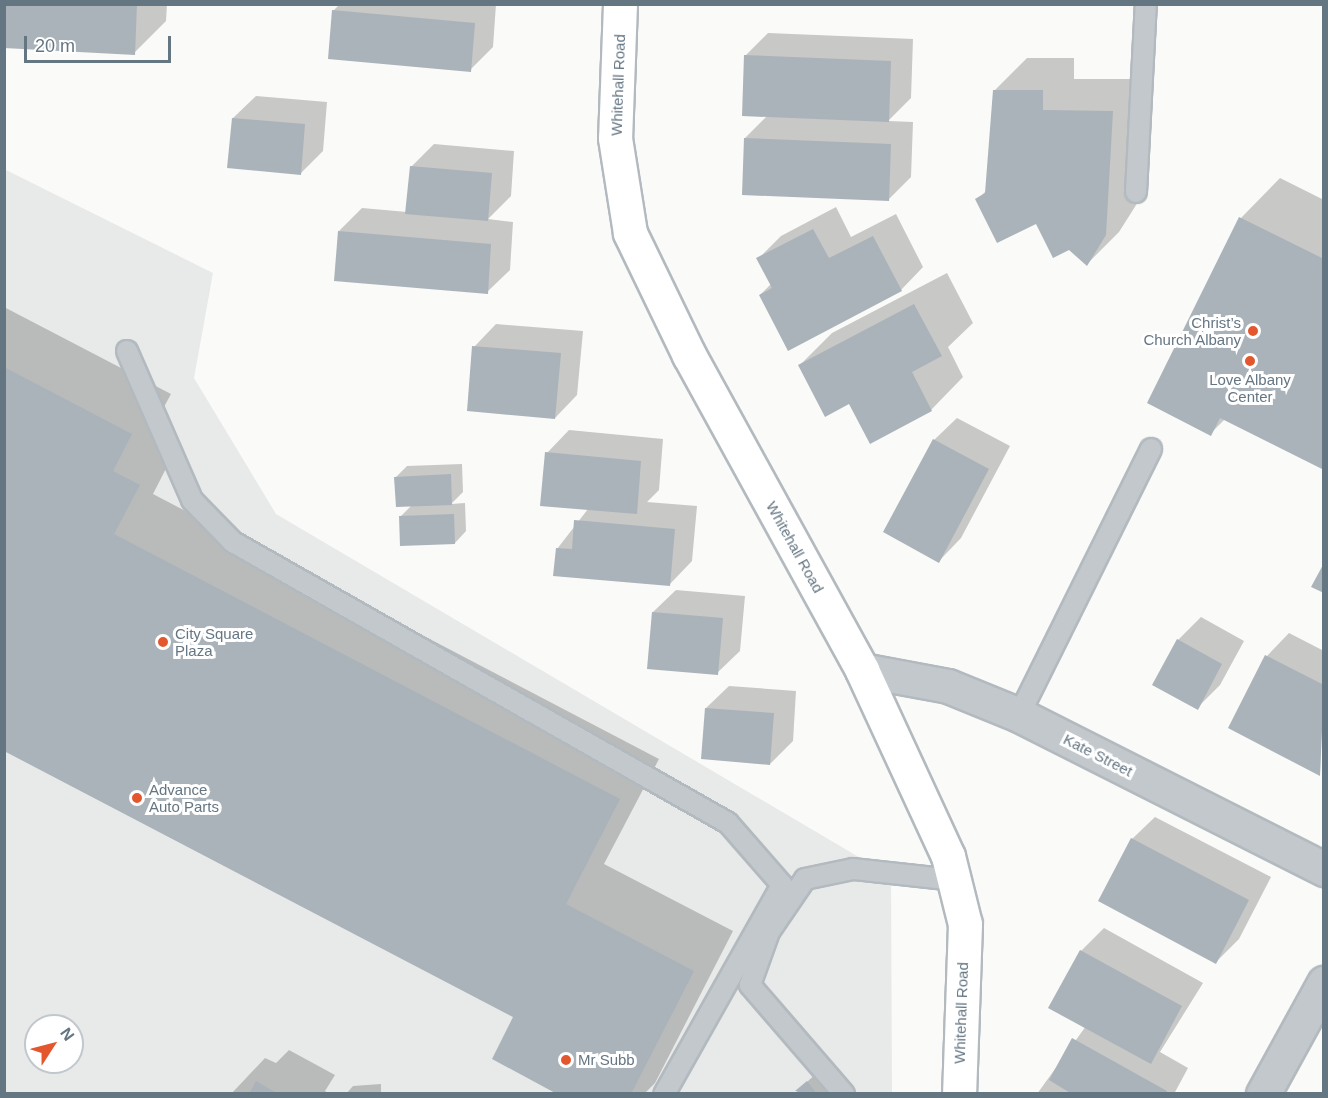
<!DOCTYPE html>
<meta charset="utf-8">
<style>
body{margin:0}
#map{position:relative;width:1328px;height:1098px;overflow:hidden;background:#fafaf8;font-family:Helvetica,sans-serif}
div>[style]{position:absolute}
.built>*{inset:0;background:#e8e9e9}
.shadow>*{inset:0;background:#0003}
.building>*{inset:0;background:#aab3b9}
.roads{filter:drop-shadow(2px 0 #b3babf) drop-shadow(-2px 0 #b3babf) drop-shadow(0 2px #b3babf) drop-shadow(0 -2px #b3babf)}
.lane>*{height:20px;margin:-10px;padding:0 10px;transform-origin:10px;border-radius:10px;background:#c3c8cc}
.street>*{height:33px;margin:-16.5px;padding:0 16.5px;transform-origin:16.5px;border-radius:16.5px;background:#c3c8cc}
.secondary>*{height:33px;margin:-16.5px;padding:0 16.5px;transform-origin:16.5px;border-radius:16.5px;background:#fff}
.dots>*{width:16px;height:16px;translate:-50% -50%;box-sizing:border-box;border:3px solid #fff;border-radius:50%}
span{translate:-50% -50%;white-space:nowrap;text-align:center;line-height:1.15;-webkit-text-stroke:6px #fff;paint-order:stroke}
.street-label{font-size:15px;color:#657683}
.poi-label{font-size:15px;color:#657683}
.right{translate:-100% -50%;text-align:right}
.left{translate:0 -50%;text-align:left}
.frame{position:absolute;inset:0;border:6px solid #657683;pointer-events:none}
.north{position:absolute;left:24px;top:1014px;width:60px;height:60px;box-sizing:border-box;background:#fff;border:2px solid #c1c8cd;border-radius:50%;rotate:54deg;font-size:16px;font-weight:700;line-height:24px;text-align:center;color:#657683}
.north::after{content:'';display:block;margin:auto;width:21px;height:27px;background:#e4572e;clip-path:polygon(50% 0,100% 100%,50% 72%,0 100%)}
.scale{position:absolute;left:24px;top:36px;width:147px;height:27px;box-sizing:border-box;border:3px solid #657683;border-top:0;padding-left:8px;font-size:18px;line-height:21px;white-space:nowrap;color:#657683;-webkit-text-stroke:4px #fff;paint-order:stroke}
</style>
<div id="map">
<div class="built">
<i style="clip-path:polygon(evenodd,4px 169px,213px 273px,194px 378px,276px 514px,891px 876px,892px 1093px,5px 1093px,4px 169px,36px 1026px,72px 1026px,72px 1062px,36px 1062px,36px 1026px)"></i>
</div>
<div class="shadow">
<i style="clip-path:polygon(4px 4px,167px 4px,166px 21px,134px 53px)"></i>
<i style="clip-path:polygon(340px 4px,496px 4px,493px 47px,470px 70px,333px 11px)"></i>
<i style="clip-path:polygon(768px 33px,913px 39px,911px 98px,888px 121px,913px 122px,911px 177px,889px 199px,745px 138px,768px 115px,745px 56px)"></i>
<i style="clip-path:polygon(1027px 58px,1074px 58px,1074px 79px,1145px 79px,1138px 202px,1119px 232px,1087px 264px,1036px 222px,977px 200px,987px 190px,995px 90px)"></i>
<i style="clip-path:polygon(256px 96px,327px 102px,323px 151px,300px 174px,233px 118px)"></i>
<i style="clip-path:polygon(434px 144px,514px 151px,511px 196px,488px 219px,513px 222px,510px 270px,487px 292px,339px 231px,362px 208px,407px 212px,411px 167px)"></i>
<i style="clip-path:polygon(1280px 178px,1324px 200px,1324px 468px,1225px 419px,1210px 434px,1149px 402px,1241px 218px)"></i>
<i style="clip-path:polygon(836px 207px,851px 237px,896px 214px,923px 267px,901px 290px,760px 295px,771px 284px,758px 259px,781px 236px)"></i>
<i style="clip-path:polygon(947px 273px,973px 323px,948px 347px,963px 377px,931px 410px,870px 442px,850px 402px,800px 365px,832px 333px)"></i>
<i style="clip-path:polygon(4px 307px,171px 394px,151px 431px,178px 445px,153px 494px,659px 759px,604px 864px,733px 931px,655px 1083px,644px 1094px,560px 1094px,515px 1016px,4px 749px)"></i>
<i style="clip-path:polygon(496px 324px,583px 331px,577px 395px,555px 418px,474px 347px)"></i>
<i style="clip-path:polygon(957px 418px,1010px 446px,961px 538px,939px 561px,934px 440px)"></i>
<i style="clip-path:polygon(569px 430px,663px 439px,659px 490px,647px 502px,697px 506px,692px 561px,670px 584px,557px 549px,588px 509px,547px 453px)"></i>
<i style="clip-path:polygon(462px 464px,463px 492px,451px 504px,465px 503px,466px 531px,455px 543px,400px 517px,412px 505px,396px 477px,407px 466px)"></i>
<i style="clip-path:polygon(676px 590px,745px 596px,740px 651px,717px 673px,653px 612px)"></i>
<i style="clip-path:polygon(1201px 617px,1244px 641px,1220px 685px,1197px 708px,1154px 684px,1178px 640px)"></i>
<i style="clip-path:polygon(1289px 633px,1324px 651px,1320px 774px,1267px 656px)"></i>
<i style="clip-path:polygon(729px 686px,796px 691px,793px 741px,770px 764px,706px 708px)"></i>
<i style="clip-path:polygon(1155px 817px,1271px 877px,1239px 939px,1216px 962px,1132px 839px)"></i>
<i style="clip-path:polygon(1104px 928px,1203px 983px,1160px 1052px,1188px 1068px,1174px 1094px,1037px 1094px,1086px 1026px,1081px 951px)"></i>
<i style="clip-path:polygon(289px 1050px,335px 1075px,325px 1091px,330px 1094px,231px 1094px,265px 1058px,276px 1063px)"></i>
<i style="clip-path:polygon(819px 1071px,838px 1094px,799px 1094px,797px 1091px)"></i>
<i style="clip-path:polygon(381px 1084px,381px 1094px,346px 1094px,353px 1086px)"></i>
</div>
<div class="building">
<i style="clip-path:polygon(4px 4px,137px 4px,135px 55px,4px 48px)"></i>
<i style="clip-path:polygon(332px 10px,475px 23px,471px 72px,328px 59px)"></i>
<i style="clip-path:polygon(744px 55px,891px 61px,889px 122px,742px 116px)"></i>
<i style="clip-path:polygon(993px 90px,1043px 90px,1043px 110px,1113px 111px,1106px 235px,1087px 266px,1069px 250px,1053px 258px,1036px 224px,997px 243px,975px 199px,985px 193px)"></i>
<i style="clip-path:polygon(232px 118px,305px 124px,301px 175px,227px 168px)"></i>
<i style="clip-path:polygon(744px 138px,891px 144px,889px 201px,742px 195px)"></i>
<i style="clip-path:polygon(410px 166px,492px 173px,488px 221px,405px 214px)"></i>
<i style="clip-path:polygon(1239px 217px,1324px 259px,1324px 470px,1220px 418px,1211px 436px,1147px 403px)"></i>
<i style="clip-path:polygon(813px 229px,829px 258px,873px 236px,902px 291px,788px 351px,759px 295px,772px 288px,756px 258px)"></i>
<i style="clip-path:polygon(338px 231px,491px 244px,488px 294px,334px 281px)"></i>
<i style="clip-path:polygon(914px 304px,942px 356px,912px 372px,932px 411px,870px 444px,849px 404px,825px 417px,798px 365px)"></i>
<i style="clip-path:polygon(472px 346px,561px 353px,555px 419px,467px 411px)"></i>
<i style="clip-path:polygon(4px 367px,132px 434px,113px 471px,140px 485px,114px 534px,620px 799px,566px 904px,694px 971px,631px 1094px,557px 1094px,492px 1059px,513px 1017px,4px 751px)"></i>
<i style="clip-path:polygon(933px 439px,989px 469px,939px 563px,883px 532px)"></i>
<i style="clip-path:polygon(545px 452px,641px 461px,637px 514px,540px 506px)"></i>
<i style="clip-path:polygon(451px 474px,452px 505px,396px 507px,394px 477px)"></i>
<i style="clip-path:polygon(454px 514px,455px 544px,400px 546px,399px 516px)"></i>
<i style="clip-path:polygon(574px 520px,675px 529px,670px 586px,553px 576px,556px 548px,572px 549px)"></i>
<i style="clip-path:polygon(1324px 563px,1324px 593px,1311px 587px)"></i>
<i style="clip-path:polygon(652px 612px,723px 618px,718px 675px,647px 669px)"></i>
<i style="clip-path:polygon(1177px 639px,1222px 664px,1198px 710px,1152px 685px)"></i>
<i style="clip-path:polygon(1265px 655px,1324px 685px,1320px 776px,1228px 728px)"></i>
<i style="clip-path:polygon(705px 708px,774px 713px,770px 765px,701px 759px)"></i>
<i style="clip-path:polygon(1131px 838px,1249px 900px,1216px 964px,1098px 901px)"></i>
<i style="clip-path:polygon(1080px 950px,1182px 1006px,1151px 1064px,1048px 1008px)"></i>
<i style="clip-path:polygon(1072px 1038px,1167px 1091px,1165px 1094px,1072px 1094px,1049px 1080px)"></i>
<i style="clip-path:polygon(256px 1081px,278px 1094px,249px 1094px)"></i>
<i style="clip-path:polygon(807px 1081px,817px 1094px,795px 1091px)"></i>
</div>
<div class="roads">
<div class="lane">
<i style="left:1136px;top:192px;width:188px;rotate:-87deg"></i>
<i style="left:127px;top:351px;width:163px;rotate:66.4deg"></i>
<i style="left:192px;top:500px;width:59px;rotate:45.7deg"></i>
<i style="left:233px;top:542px;width:569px;rotate:29.58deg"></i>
<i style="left:728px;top:823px;width:82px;rotate:48.9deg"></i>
<i style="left:782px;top:885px;width:240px;rotate:119.4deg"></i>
<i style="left:1019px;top:715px;width:297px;rotate:-63.6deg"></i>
<i style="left:844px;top:1094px;width:144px;rotate:-130.8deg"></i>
<i style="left:750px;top:985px;width:56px;rotate:-70.3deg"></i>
<i style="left:769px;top:932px;width:64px;rotate:-55.8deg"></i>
<i style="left:805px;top:879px;width:49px;rotate:-11.8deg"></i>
<i style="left:853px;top:869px;width:102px;rotate:6.2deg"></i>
</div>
<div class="street">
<i style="left:862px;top:670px;width:87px;rotate:10.5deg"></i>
<i style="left:948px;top:686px;width:77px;rotate:22.2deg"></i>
<i style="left:1019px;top:715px;width:342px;rotate:26.8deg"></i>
<i style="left:1263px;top:1094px;width:127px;rotate:-61.2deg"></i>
</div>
<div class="secondary">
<i style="left:620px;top:4px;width:134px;rotate:92.1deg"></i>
<i style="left:615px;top:138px;width:96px;rotate:81deg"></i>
<i style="left:630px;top:233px;width:136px;rotate:64.2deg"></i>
<i style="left:689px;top:355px;width:359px;rotate:61.2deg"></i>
<i style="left:862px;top:670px;width:205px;rotate:65.2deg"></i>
<i style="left:948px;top:856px;width:70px;rotate:76deg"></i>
<i style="left:965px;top:924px;width:170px;rotate:92deg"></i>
</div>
</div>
<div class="dots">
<i style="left:1253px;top:331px;background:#e4572e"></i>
<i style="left:1250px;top:361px;background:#e4572e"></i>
<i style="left:163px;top:642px;background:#e4572e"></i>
<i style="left:137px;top:798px;background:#e4572e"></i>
<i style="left:566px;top:1060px;background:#e4572e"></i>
</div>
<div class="street-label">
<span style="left:618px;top:85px;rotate:-88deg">Whitehall Road</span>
<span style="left:795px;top:547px;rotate:61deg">Whitehall Road</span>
<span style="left:1098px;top:755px;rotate:27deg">Kate Street</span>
<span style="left:961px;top:1013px;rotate:-88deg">Whitehall Road</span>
</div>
<div class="poi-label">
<span class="right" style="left:1241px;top:331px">Christ’s<br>Church Albany</span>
<span style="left:1250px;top:388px">Love Albany<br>Center</span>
<span class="left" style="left:175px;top:642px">City Square<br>Plaza</span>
<span class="left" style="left:149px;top:798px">Advance<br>Auto Parts</span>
<span class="left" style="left:578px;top:1060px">Mr Subb</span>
</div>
<div class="frame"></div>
<div class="north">N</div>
<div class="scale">20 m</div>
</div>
